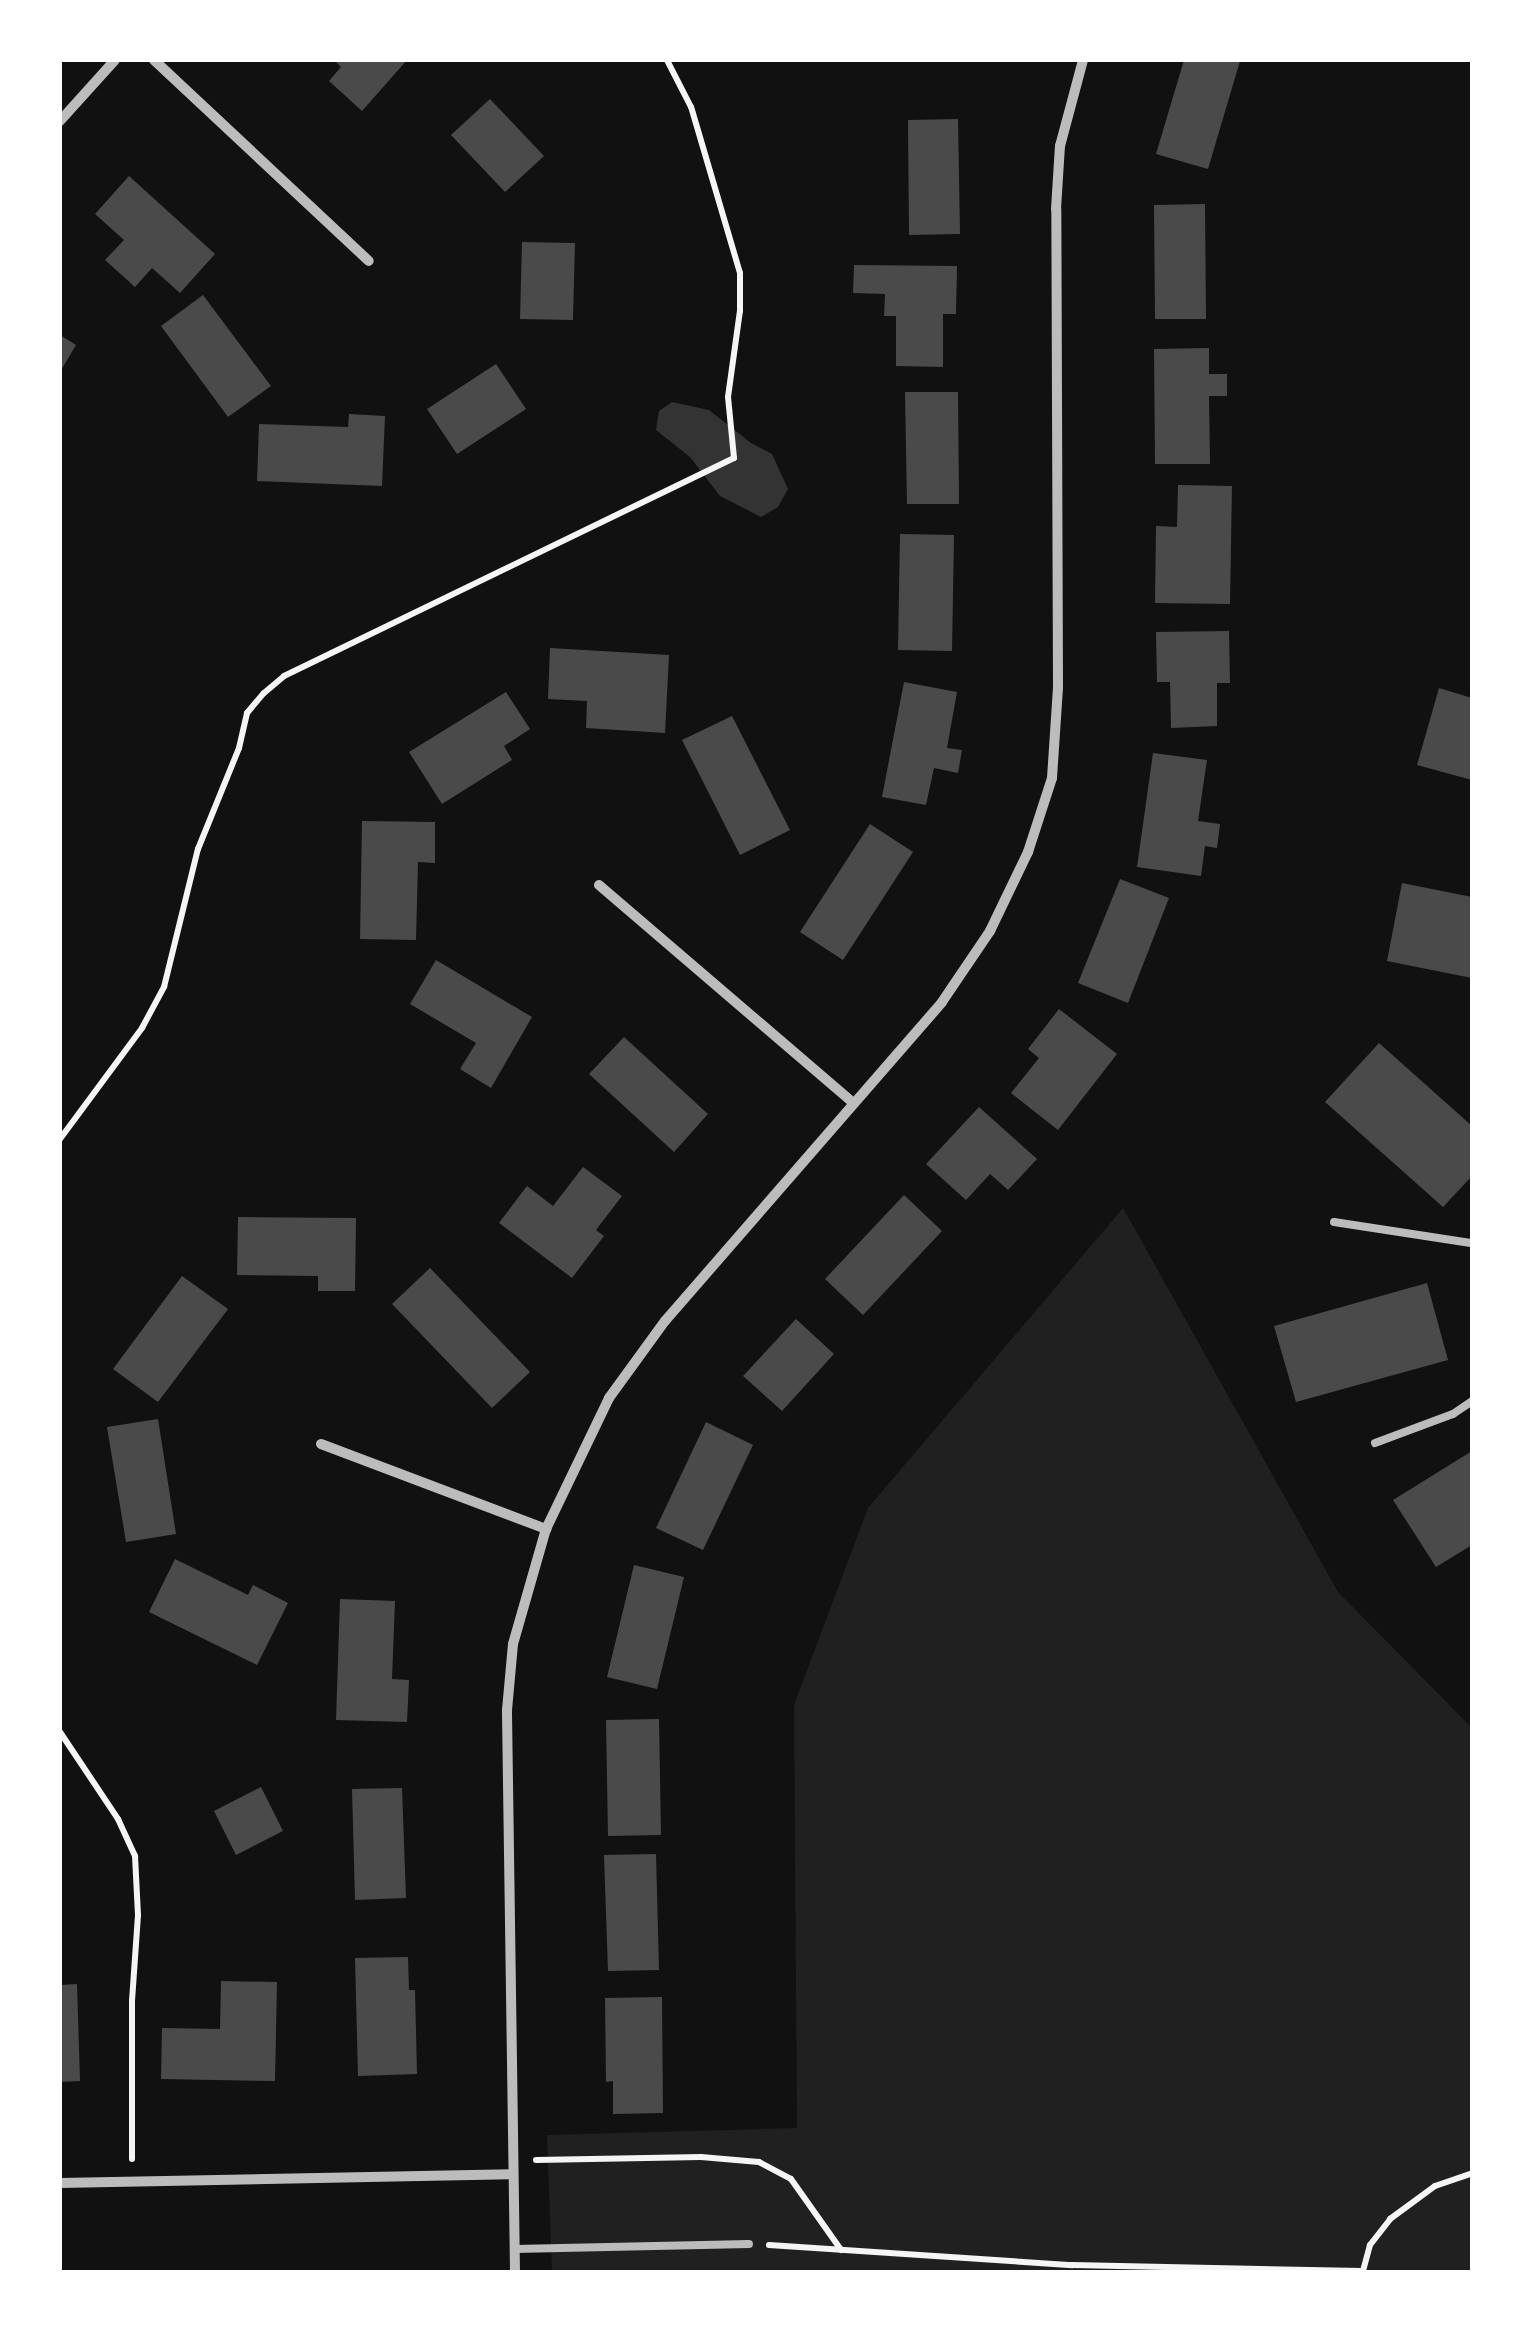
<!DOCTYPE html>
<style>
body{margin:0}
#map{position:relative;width:1532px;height:2332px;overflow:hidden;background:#111;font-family:"Roboto Serif",serif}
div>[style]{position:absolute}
.green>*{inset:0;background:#202020}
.water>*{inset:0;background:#333}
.building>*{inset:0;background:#4a4a4a}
.path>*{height:6px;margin:-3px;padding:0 3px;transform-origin:3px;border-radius:3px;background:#f5f5f5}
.service>*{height:8px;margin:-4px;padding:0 4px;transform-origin:4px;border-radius:4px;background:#bcbcbc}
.minor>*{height:10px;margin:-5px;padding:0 5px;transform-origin:5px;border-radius:5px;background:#bcbcbc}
span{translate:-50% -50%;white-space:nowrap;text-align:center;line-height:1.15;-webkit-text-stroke:10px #fff;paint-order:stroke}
.frame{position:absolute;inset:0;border:62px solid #fff;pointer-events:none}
</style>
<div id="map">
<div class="green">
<i style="clip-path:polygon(1123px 1208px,1338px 1592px,1472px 1728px,1472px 2272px,552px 2272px,547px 2135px,797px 2128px,794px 1705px,868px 1508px)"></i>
</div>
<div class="water">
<i style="clip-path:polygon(672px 402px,709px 410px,751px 443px,772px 454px,788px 489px,778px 507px,761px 517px,720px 496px,690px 457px,656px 430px,659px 411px)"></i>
</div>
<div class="building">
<i style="clip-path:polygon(334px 60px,407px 60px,362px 111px,329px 81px,341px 67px)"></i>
<i style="clip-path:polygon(1184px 60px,1240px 61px,1208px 169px,1156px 154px)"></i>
<i style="clip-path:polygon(490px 99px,544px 156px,505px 192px,451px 135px)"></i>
<i style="clip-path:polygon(958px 119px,960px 234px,909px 235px,908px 120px)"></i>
<i style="clip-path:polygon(129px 176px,215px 254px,180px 293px,152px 268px,135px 287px,105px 260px,124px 240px,95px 214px)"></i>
<i style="clip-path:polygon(1205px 204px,1206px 319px,1155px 319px,1154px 205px)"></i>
<i style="clip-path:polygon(522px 242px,575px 243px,573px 320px,520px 319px)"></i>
<i style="clip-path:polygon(854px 265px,957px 266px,956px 314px,943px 314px,943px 367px,896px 366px,896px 316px,884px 316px,885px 294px,853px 293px)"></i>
<i style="clip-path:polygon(203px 295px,271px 386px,228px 417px,161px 326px)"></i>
<i style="clip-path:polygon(60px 335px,76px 345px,60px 372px)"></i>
<i style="clip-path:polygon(1209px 348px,1209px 374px,1227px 374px,1227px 396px,1209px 396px,1210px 464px,1155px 464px,1154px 349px)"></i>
<i style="clip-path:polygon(496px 364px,526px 409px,457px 454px,427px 409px)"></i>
<i style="clip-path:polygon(905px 392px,958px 392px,959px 504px,907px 504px)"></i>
<i style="clip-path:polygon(349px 414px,385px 416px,382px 486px,257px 481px,259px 424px,348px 427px)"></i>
<i style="clip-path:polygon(1178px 485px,1232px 486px,1230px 604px,1155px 603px,1156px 526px,1177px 527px)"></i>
<i style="clip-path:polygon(900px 534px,954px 535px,952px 651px,898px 650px)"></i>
<i style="clip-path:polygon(1229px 631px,1230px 683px,1217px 683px,1217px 726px,1171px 728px,1170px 682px,1157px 682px,1156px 632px)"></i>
<i style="clip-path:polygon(550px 648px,669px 655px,665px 733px,586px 728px,587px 701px,548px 699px)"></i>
<i style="clip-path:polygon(904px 682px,957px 692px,947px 748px,962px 750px,958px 773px,934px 768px,926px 805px,882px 797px)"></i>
<i style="clip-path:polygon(1439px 688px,1472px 698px,1472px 780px,1417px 765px)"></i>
<i style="clip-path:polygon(506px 692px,530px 729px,504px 746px,512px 760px,442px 804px,409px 752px)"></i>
<i style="clip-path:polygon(732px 716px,790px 830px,740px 855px,682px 740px)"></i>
<i style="clip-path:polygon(1153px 753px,1207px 760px,1198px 821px,1220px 824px,1217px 848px,1205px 846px,1201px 876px,1137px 867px)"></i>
<i style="clip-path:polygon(362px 821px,435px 822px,435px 863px,418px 862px,416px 940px,360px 939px)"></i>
<i style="clip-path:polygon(870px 824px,913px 852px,843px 960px,800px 932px)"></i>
<i style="clip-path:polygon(1120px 879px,1169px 898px,1128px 1003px,1078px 983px)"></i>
<i style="clip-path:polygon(1402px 883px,1472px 897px,1472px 978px,1387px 961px)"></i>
<i style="clip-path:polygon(436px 960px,532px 1017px,491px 1088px,460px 1069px,476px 1043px,410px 1004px)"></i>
<i style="clip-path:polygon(1059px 1009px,1117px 1054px,1058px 1130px,1011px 1093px,1039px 1058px,1028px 1049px)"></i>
<i style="clip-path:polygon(624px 1037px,708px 1114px,674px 1152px,589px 1074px)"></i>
<i style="clip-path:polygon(1379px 1043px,1472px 1126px,1472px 1176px,1443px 1207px,1325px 1102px)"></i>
<i style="clip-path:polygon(979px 1107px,1037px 1159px,1008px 1190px,990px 1174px,966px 1200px,926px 1164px)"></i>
<i style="clip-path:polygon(583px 1167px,622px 1196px,596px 1230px,604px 1236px,572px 1278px,499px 1223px,527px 1186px,553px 1206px)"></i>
<i style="clip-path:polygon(904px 1195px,942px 1231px,863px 1315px,825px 1279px)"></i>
<i style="clip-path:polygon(238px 1217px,356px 1218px,355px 1291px,318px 1291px,318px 1276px,237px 1275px)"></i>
<i style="clip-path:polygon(430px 1268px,530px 1372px,492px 1408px,392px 1304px)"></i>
<i style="clip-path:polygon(182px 1276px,228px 1309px,158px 1402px,113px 1369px)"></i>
<i style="clip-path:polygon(1427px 1283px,1448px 1360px,1296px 1402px,1274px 1326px)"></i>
<i style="clip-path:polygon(796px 1319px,834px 1354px,782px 1411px,743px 1376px)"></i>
<i style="clip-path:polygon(158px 1419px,176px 1534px,126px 1542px,107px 1427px)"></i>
<i style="clip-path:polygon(706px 1422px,753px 1445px,703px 1550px,656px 1528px)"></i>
<i style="clip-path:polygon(1472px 1451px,1472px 1545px,1436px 1567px,1393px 1500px)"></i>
<i style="clip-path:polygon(175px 1559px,248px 1595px,253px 1585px,288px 1603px,257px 1665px,149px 1612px)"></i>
<i style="clip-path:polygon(634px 1565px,684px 1577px,657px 1689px,607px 1677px)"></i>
<i style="clip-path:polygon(340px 1599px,395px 1601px,392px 1679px,409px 1680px,407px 1722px,336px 1720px)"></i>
<i style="clip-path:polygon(659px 1719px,661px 1835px,608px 1836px,606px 1720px)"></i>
<i style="clip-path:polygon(261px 1787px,283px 1831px,236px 1855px,214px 1811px)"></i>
<i style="clip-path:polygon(402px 1788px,406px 1898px,355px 1900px,352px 1789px)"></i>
<i style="clip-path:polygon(656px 1854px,659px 1970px,608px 1971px,604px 1855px)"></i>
<i style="clip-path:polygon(408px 1957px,409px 1990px,415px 1990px,417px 2074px,358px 2076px,355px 1958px)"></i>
<i style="clip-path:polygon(221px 1981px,277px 1982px,275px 2081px,161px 2079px,162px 2028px,220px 2029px)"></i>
<i style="clip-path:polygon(77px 1984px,80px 2081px,60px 2082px,60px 1985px)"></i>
<i style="clip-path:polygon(662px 1997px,663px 2113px,613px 2114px,613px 2081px,606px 2082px,605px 1998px)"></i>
</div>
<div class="path">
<i style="left:60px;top:1139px;width:138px;rotate:-53.5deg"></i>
<i style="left:142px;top:1028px;width:47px;rotate:-61.8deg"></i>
<i style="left:164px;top:987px;width:142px;rotate:-76.2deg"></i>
<i style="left:198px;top:849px;width:109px;rotate:-67.9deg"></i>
<i style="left:239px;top:748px;width:36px;rotate:-77deg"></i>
<i style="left:247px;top:713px;width:26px;rotate:-50deg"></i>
<i style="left:264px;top:693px;width:26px;rotate:-40deg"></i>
<i style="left:284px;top:676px;width:500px;rotate:-25.85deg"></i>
<i style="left:734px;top:458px;width:61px;rotate:-95.6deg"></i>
<i style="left:728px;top:397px;width:87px;rotate:-82.1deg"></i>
<i style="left:740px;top:311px;width:38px;rotate:-90deg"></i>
<i style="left:740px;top:273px;width:173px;rotate:-106.4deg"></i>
<i style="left:691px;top:107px;width:53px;rotate:-117.1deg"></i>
<i style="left:60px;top:1732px;width:105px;rotate:56.3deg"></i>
<i style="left:118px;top:1819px;width:41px;rotate:65.3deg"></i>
<i style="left:135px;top:1856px;width:59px;rotate:87.1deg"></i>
<i style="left:138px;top:1915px;width:86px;rotate:94deg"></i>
<i style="left:132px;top:2001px;width:158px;rotate:90deg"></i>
<i style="left:536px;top:2160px;width:165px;rotate:-1deg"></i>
<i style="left:701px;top:2157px;width:58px;rotate:4.9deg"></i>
<i style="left:759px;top:2162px;width:36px;rotate:28deg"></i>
<i style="left:791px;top:2179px;width:87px;rotate:54.8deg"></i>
<i style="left:769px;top:2245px;width:304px;rotate:3.8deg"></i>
<i style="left:1072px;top:2265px;width:290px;rotate:1.2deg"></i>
<i style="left:1363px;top:2271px;width:27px;rotate:-75deg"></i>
<i style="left:1370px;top:2245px;width:33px;rotate:-52deg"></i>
<i style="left:1390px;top:2219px;width:56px;rotate:-36.3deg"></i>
<i style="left:1435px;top:2186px;width:39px;rotate:-19deg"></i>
</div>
<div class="service">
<i style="left:1334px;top:1222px;width:140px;rotate:8.7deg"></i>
<i style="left:1375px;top:1443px;width:83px;rotate:-20.4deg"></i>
<i style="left:1453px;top:1414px;width:23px;rotate:-34deg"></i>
<i style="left:514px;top:2249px;width:235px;rotate:-1.2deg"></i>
</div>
<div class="minor">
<i style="left:154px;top:60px;width:294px;rotate:43.1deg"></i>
<i style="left:60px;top:121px;width:82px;rotate:-48deg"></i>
<i style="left:599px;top:885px;width:332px;rotate:40.6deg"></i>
<i style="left:321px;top:1444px;width:241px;rotate:20.7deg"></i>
<i style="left:60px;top:2183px;width:452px;rotate:-1.1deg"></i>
<i style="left:515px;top:2272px;width:562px;rotate:-90.82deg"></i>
<i style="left:507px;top:1710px;width:66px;rotate:-84.8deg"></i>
<i style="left:513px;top:1644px;width:120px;rotate:-74deg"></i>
<i style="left:546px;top:1529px;width:145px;rotate:-64.3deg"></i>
<i style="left:609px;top:1398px;width:95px;rotate:-54deg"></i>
<i style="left:665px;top:1321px;width:422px;rotate:-49deg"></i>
<i style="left:942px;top:1002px;width:86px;rotate:-55.9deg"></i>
<i style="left:990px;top:931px;width:88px;rotate:-64.3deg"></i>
<i style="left:1028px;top:852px;width:78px;rotate:-72deg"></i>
<i style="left:1052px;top:778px;width:90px;rotate:-86.2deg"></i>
<i style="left:1058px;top:688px;width:479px;rotate:-90.2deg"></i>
<i style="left:1056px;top:209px;width:63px;rotate:-86.4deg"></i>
<i style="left:1060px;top:146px;width:89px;rotate:-75deg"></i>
</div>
<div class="frame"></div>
</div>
